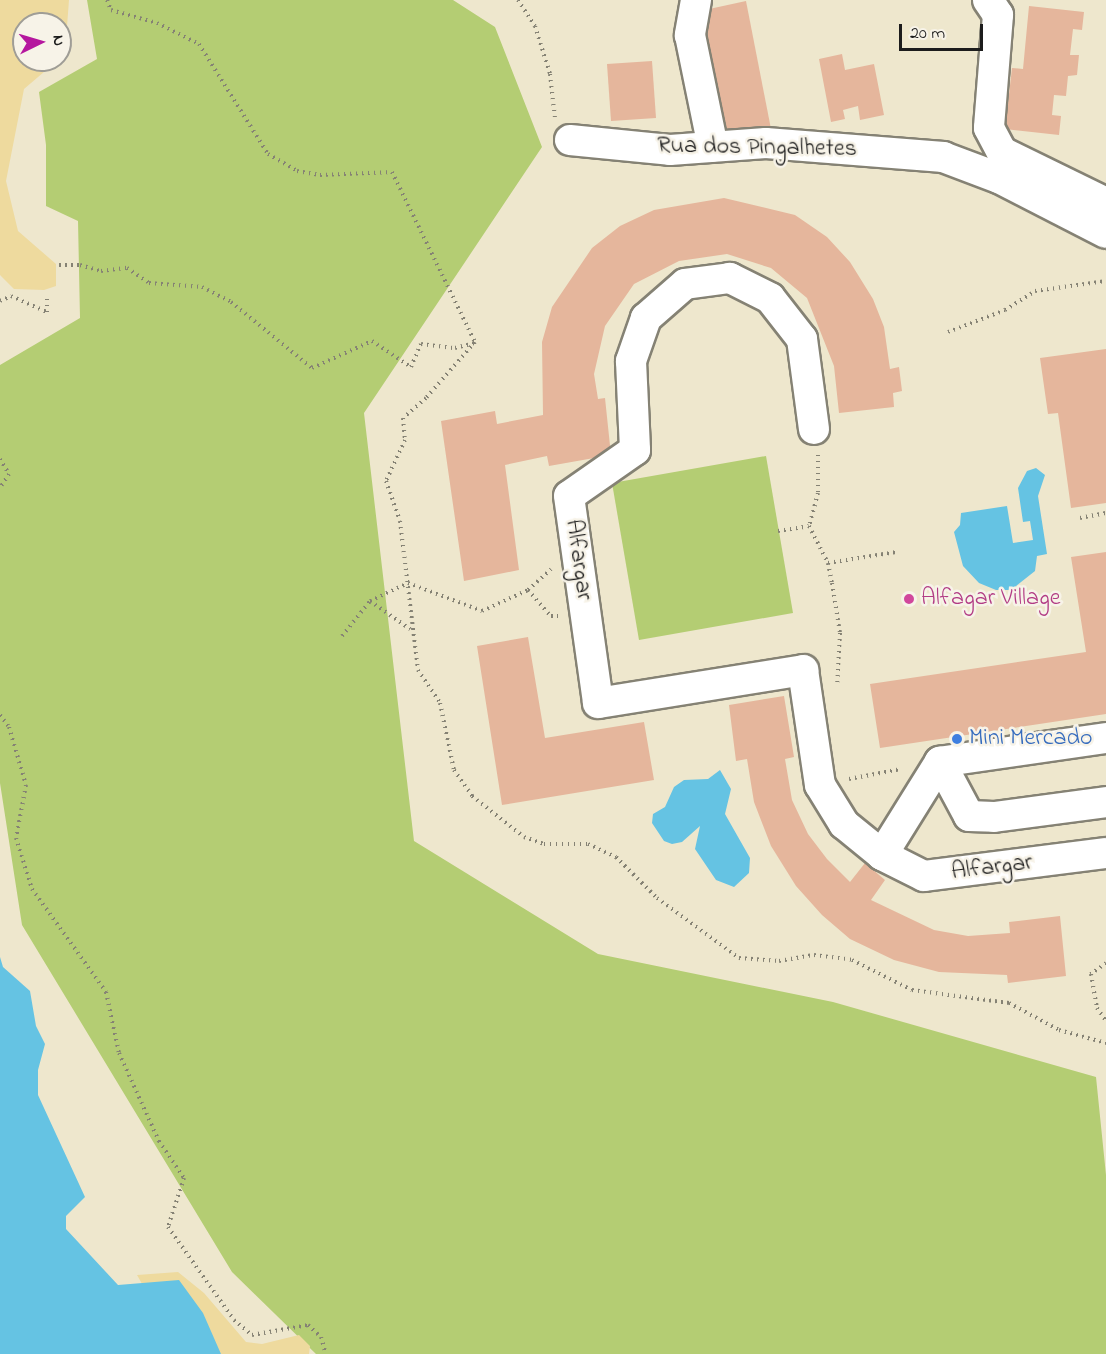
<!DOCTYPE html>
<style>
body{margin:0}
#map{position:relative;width:1106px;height:1354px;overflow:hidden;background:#eee7cd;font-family:"Indie Flower",sans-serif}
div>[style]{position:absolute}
.green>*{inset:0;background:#b4cd73}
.sand>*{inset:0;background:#eeda9e}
.water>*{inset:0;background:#65c3e3}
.building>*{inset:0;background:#e5b69c}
.path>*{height:4px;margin-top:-2px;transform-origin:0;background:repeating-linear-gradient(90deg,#858274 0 1.5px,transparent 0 6px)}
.roads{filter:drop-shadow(2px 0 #858274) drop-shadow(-2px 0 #858274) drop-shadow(0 2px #858274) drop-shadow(0 -2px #858274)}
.minor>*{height:30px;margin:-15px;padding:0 15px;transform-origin:15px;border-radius:15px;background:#fff}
.dots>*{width:16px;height:16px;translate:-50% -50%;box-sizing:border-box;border:3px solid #f7f3e8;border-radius:50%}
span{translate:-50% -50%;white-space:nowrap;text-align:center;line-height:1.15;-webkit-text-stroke:5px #f7f3e8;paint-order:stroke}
.street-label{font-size:24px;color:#1c1c1c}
.hotel-label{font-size:24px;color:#b23c85}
.left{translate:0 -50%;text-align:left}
.shop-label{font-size:24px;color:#366cbe}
.north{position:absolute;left:12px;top:12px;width:60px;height:60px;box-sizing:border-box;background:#f7f3e8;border:2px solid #9f9d96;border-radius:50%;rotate:85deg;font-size:16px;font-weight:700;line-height:24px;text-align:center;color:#1c1c1c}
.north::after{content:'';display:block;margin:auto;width:21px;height:27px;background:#b5179e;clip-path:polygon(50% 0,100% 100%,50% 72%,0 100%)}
.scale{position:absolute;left:899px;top:24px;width:84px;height:27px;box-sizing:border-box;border:3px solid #1c1c1c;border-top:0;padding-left:8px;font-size:18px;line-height:21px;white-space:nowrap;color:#1c1c1c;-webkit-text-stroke:4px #f7f3e8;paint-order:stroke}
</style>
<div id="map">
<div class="green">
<i style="clip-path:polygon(87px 0,453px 0,495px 27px,542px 147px,364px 413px,414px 841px,598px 954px,833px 1002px,1096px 1077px,1106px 1175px,1106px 1354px,316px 1354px,232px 1272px,22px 925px,0 783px,0 365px,80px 318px,78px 221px,46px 206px,46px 145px,39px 92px,97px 59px)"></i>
<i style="clip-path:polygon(766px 456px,793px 613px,639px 640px,612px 483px)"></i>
</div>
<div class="sand">
<i style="clip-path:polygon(0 0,69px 0,65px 53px,60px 58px,60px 24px,24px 24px,24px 60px,58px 60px,24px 89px,6px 181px,18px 231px,56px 264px,56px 286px,44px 290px,14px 289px,0 275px)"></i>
<i style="clip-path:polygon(178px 1272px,204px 1293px,246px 1342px,262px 1344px,299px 1335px,310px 1346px,309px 1354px,182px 1354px,137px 1275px)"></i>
</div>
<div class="water">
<i style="clip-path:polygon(1036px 468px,1045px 475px,1038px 496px,1047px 554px,1037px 556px,1035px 571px,1011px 590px,996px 590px,979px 583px,963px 566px,954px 532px,960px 525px,961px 513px,1007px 506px,1013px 543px,1033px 540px,1030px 521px,1023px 522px,1018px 488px,1027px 471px)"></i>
<i style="clip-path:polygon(720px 770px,731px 789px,725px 814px,750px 858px,749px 873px,734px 887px,716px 880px,695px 849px,700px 826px,682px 842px,672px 844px,664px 841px,652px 823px,653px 814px,665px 807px,674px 787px,684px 780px,708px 779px)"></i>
<i style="clip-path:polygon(0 957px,3px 967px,30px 991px,36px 1026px,45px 1044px,38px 1070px,38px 1095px,85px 1197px,66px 1216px,66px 1229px,118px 1285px,179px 1280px,203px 1313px,221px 1354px,0 1354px)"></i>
</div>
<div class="building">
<i style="clip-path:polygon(746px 1px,771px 129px,726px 138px,700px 11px)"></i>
<i style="clip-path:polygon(1029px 6px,1084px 12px,1082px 30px,1073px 29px,1070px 55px,1079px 55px,1077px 75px,1068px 76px,1066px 96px,1054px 95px,1052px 115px,1061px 116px,1059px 135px,1005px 129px,1012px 68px,1023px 69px)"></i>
<i style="clip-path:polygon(842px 54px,845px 70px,874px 64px,884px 115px,860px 120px,858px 106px,843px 110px,845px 119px,831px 122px,819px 59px)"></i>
<i style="clip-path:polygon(652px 61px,656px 118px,611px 121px,607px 64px)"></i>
<i style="clip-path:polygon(724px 198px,795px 215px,827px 237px,850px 262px,873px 299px,884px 327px,890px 369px,899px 367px,902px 391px,893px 393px,894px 407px,839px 413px,834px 366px,807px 298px,771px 268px,727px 254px,679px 261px,634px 284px,605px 326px,594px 374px,598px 399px,605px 398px,611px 455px,549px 466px,547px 456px,505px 465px,519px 570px,464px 581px,441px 421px,495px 411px,497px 424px,543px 415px,542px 342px,552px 307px,592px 248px,620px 226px,654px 210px)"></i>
<i style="clip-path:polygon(1106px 349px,1106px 503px,1071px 508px,1058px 413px,1048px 414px,1040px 358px)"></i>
<i style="clip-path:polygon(1106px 552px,1106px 714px,880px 748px,870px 684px,1086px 652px,1071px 557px)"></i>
<i style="clip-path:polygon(528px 637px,545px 738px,644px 722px,654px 780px,502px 805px,477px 646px)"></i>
<i style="clip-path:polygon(784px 696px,794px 757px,785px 759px,792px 800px,808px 834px,827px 859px,850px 882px,865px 863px,885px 880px,871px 900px,934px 930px,968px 936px,1010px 933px,1009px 922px,1060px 916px,1066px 976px,1008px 983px,1007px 975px,939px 972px,894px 960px,850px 939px,822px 915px,796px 886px,771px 846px,754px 802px,747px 759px,736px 761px,729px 705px)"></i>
</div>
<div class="path">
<i style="left:107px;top:0;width:11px;rotate:68deg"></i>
<i style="left:111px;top:10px;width:48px;rotate:15.8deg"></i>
<i style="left:157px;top:23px;width:47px;rotate:26.6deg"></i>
<i style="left:199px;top:44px;width:130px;rotate:57.9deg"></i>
<i style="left:268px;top:154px;width:34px;rotate:30deg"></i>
<i style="left:297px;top:171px;width:23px;rotate:10deg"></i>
<i style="left:320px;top:175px;width:72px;rotate:-2.4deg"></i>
<i style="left:392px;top:172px;width:189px;rotate:64deg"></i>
<i style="left:518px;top:0;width:31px;rotate:57deg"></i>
<i style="left:535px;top:26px;width:50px;rotate:72.6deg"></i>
<i style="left:550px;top:74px;width:44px;rotate:83.5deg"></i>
<i style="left:59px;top:265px;width:21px"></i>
<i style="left:80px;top:265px;width:22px;rotate:16deg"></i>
<i style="left:101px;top:271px;width:26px;rotate:-7deg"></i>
<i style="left:127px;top:268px;width:27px;rotate:34deg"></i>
<i style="left:149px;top:283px;width:53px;rotate:4.3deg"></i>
<i style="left:202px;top:287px;width:33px;rotate:27deg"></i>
<i style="left:231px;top:302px;width:104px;rotate:39.2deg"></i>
<i style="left:312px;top:368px;width:66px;rotate:-24.2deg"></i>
<i style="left:372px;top:341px;width:47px;rotate:33.7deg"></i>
<i style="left:411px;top:367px;width:25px;rotate:-67deg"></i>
<i style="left:421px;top:344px;width:34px;rotate:7deg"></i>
<i style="left:455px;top:348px;width:21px;rotate:-14deg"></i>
<i style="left:0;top:301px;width:12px;rotate:-24deg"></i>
<i style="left:11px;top:296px;width:39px;rotate:24deg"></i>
<i style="left:47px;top:312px;width:18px;rotate:-90deg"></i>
<i style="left:948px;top:332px;width:61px;rotate:-21.1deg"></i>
<i style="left:1005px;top:310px;width:36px;rotate:-32deg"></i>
<i style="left:1035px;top:291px;width:72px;rotate:-8deg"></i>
<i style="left:475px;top:342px;width:74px;rotate:131.2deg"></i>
<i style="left:426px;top:398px;width:30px;rotate:139deg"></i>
<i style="left:403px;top:418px;width:22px;rotate:85deg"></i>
<i style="left:405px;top:440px;width:45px;rotate:114.9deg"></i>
<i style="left:386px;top:481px;width:42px;rotate:70.7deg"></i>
<i style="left:400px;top:521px;width:150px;rotate:83.1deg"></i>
<i style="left:418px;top:670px;width:40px;rotate:56deg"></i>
<i style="left:440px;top:703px;width:68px;rotate:78.2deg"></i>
<i style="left:454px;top:770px;width:32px;rotate:55deg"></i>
<i style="left:472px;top:796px;width:66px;rotate:38.3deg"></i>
<i style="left:524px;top:837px;width:21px;rotate:19deg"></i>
<i style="left:544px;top:844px;width:44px"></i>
<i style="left:588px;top:844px;width:31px;rotate:25deg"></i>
<i style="left:616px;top:857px;width:58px;rotate:45deg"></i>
<i style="left:657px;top:898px;width:102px;rotate:36.2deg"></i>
<i style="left:739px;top:958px;width:40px;rotate:4.3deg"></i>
<i style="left:779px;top:961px;width:36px;rotate:-10deg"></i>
<i style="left:814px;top:955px;width:38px;rotate:7deg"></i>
<i style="left:852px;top:960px;width:67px;rotate:26.6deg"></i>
<i style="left:912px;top:990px;width:98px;rotate:7.6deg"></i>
<i style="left:1009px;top:1003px;width:57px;rotate:28.4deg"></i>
<i style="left:1059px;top:1030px;width:49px;rotate:15.5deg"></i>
<i style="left:818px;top:455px;width:38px;rotate:90deg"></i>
<i style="left:818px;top:493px;width:34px;rotate:105deg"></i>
<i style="left:809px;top:526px;width:42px;rotate:62.8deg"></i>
<i style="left:828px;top:563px;width:20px;rotate:79deg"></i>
<i style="left:832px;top:583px;width:51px;rotate:80.9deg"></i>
<i style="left:840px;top:633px;width:53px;rotate:93.2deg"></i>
<i style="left:0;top:459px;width:17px;rotate:59deg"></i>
<i style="left:9px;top:474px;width:17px;rotate:123deg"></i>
<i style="left:1080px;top:518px;width:26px;rotate:-11deg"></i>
<i style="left:778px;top:531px;width:31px;rotate:-9deg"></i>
<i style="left:828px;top:563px;width:69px;rotate:-9.2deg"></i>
<i style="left:528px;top:590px;width:31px;rotate:-42deg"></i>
<i style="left:370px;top:601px;width:49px;rotate:35deg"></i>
<i style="left:342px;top:636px;width:45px;rotate:-51.3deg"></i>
<i style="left:370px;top:601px;width:42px;rotate:-25.3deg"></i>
<i style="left:408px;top:583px;width:79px;rotate:20.7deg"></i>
<i style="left:482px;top:611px;width:51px;rotate:-24.5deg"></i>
<i style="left:528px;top:590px;width:35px;rotate:49deg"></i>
<i style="left:551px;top:616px;width:7px"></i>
<i style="left:0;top:715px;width:15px;rotate:53deg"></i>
<i style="left:9px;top:727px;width:60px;rotate:73.7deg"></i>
<i style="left:26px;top:785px;width:54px;rotate:100.7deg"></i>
<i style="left:16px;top:838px;width:53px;rotate:72.6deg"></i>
<i style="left:32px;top:889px;width:127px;rotate:54.3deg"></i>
<i style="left:106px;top:992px;width:62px;rotate:78deg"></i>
<i style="left:119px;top:1053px;width:97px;rotate:65.6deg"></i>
<i style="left:159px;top:1141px;width:45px;rotate:56deg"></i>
<i style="left:184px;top:1178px;width:52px;rotate:108.1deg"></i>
<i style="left:168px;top:1227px;width:114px;rotate:54.6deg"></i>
<i style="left:234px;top:1320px;width:23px;rotate:40deg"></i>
<i style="left:252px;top:1335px;width:57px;rotate:-10.1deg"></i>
<i style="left:308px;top:1325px;width:18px;rotate:43deg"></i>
<i style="left:321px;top:1337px;width:18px;rotate:74deg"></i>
<i style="left:849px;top:779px;width:53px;rotate:-10.9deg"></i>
<i style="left:1106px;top:963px;width:19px;rotate:144deg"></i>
<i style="left:1091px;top:974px;width:35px;rotate:80deg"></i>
<i style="left:1097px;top:1008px;width:16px;rotate:55deg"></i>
</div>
<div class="roads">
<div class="minor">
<i style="left:696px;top:0;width:36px;rotate:100deg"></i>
<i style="left:690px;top:35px;width:114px;rotate:78.4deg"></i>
<i style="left:988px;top:0;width:18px;rotate:56deg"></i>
<i style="left:998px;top:15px;width:113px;rotate:94.6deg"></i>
<i style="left:989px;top:128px;width:27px;rotate:62deg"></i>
<i style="left:1002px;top:152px;width:116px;rotate:26.1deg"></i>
<i style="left:570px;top:140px;width:100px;rotate:5.7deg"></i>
<i style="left:670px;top:150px;width:96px;rotate:-4.2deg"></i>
<i style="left:766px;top:143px;width:178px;rotate:4.5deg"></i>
<i style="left:943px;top:157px;width:60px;rotate:20.6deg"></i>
<i style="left:999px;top:178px;width:120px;rotate:27.2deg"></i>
<i style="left:814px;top:429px;width:91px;rotate:-97.6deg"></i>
<i style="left:802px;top:339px;width:52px;rotate:-128deg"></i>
<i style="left:770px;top:298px;width:45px;rotate:-153.4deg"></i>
<i style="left:730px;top:278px;width:45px;rotate:172.4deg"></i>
<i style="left:685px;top:284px;width:52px;rotate:138.9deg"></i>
<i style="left:646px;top:318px;width:46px;rotate:109.2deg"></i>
<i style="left:631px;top:361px;width:89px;rotate:87.4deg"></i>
<i style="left:635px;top:450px;width:80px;rotate:145.1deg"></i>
<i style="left:569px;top:496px;width:209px;rotate:82deg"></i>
<i style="left:598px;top:703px;width:208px;rotate:-9.1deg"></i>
<i style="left:803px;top:670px;width:116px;rotate:81.6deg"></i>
<i style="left:820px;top:785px;width:46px;rotate:58.4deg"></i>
<i style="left:844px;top:824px;width:49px;rotate:39.2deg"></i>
<i style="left:882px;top:855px;width:47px;rotate:26.6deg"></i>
<i style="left:924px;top:876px;width:183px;rotate:-7.2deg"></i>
<i style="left:1106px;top:738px;width:168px;rotate:171.8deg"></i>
<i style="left:940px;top:762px;width:61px;rotate:61.8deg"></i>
<i style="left:969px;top:816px;width:25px;rotate:2deg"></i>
<i style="left:994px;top:817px;width:113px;rotate:-7.6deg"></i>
<i style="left:882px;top:855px;width:110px;rotate:-58.1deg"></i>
</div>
</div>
<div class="dots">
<i style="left:909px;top:599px;background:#d1479c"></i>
<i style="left:957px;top:739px;background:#3f7fe0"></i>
</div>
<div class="street-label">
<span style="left:757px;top:148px;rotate:1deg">Rua dos Pingalhetes</span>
<span style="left:578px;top:560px;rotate:82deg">Alfargar</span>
<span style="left:992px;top:868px;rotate:-7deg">Alfargar</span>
</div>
<div class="hotel-label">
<span class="left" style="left:921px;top:599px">Alfagar Village</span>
</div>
<div class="shop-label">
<span class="left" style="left:969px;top:739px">Mini Mercado</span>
</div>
<div class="north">N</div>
<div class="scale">20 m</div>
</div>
